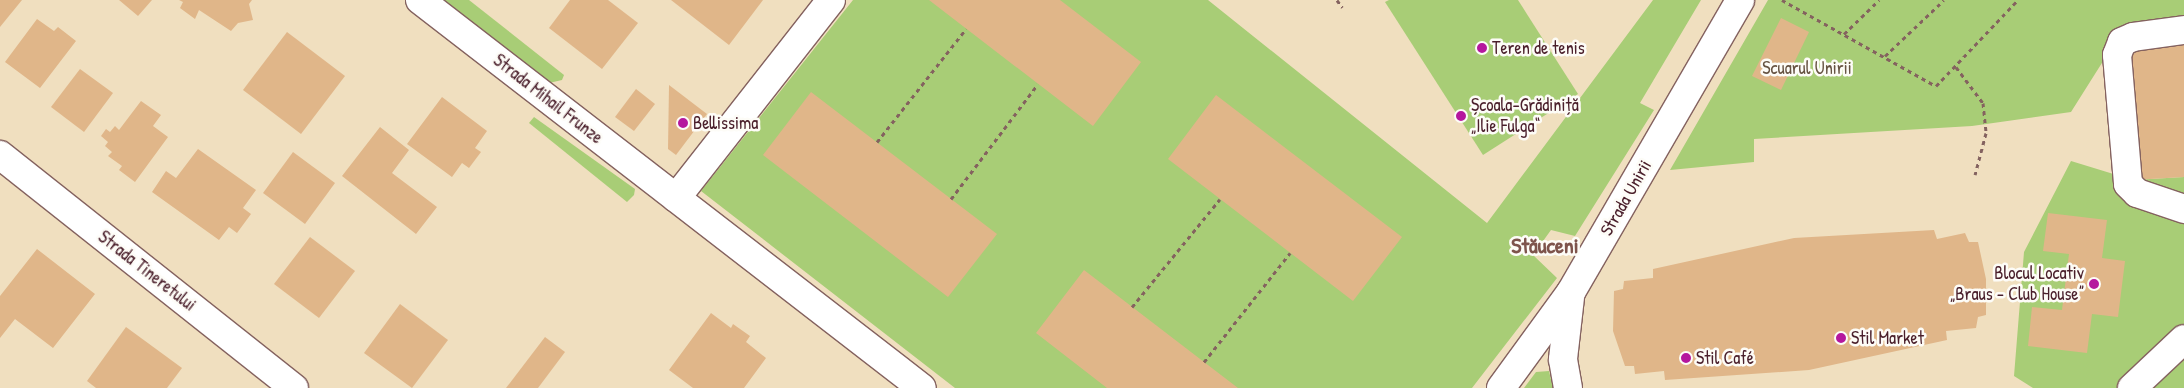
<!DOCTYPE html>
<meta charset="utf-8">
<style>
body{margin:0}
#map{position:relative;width:2184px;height:388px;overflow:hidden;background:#f0dfbf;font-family:"Patrick Hand",sans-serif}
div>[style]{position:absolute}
.green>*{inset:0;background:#a8cd76}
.building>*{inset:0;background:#e0b689}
.path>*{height:3px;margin-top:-1.5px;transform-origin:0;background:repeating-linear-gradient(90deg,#84625f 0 4px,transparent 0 8px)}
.roads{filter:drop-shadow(1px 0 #84625f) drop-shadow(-1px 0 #84625f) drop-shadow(0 1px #84625f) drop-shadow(0 -1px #84625f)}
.minor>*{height:28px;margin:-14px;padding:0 14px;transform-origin:14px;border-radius:14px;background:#fff}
.dots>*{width:14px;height:14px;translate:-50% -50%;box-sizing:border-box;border:2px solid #fdfcf7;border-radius:50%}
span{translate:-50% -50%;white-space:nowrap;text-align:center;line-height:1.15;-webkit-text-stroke:5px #fdfcf7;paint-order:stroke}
.poi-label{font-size:18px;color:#4a1f2b}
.left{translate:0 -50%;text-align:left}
.right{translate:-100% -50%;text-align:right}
.park-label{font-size:18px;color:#665342}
.street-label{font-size:18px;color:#4a1f2b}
.district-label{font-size:22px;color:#7e544c;font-weight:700}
</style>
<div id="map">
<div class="green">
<i style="clip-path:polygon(443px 0,469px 0,564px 75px,562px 80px,549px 83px)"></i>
<i style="clip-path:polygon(853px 0,1208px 0,1487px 223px,1653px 0,1701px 0,1640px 103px,1654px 110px,1575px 236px,1551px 230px,1533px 255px,1557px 278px,1472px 388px,955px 388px,701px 191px)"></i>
<i style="clip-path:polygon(1389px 0,1518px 0,1578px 94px,1483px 155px,1385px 2px)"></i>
<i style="clip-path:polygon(1768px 0,2184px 0,2184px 21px,2124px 28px,2071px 112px,1972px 126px,1754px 139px,1754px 162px,1670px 170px)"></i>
<i style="clip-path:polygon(534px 117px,635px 189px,634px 195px,627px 202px,529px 123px)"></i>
<i style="clip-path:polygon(2071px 161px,2133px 180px,2184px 177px,2184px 388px,2033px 388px,2014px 376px,2024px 252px)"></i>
<i style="clip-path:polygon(1549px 371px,1553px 388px,1524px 388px,1536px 372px)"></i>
</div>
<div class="building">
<i style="clip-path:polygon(0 0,22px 0,0 27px)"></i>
<i style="clip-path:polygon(119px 0,152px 0,138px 16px)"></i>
<i style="clip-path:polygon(179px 0,252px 0,249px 4px,253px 20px,238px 23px,231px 31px,199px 10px,195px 19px,180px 8px,183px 2px)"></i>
<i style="clip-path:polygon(570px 0,608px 0,638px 23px,602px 69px,549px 28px)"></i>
<i style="clip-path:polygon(671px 0,763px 0,729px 45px)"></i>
<i style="clip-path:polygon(929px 0,1060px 0,1141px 62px,1093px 126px)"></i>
<i style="clip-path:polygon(1781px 18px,1809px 32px,1781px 90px,1752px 76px)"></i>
<i style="clip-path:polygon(37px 19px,54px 31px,58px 27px,76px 41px,40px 88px,5px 62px)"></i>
<i style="clip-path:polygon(287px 32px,345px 76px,301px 134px,243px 90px)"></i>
<i style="clip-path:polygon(2184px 44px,2184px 177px,2133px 180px,2124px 49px)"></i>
<i style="clip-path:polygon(80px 69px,113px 93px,84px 132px,51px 107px)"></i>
<i style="clip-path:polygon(669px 85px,707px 114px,676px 155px,668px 149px)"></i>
<i style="clip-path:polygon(636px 89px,655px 104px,634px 131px,615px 117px)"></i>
<i style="clip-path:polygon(811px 92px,997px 234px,948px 297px,763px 155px)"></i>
<i style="clip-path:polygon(1216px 95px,1402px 237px,1353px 301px,1168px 159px)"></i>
<i style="clip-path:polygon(442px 97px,487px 131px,475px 148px,481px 152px,469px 168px,462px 163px,452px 177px,407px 144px)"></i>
<i style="clip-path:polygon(141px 101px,161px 115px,153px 126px,168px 137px,135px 182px,119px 170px,122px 166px,108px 156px,112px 152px,105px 146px,108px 142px,101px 136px,106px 129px,110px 132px,115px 126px,119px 130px)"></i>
<i style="clip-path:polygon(380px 127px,409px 150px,392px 173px,437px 207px,416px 234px,342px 176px)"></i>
<i style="clip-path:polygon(198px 149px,256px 190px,243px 208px,251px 214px,237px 233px,229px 227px,219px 240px,152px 192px,166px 171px,176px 178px)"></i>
<i style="clip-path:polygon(293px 152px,335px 183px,305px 224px,263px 193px)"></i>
<i style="clip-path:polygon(2048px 213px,2107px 220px,2102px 258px,2125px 261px,2118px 317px,2092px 314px,2087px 353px,2028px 346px,2032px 307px,2062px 310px,2069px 254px,2043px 251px)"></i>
<i style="clip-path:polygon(1934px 230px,1937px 239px,1965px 233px,1969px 242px,1978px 242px,1986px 279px,1986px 315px,1978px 317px,1976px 328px,1946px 331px,1947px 340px,1809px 370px,1665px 380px,1664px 371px,1635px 374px,1634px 366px,1625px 366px,1613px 331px,1614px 291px,1623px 289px,1624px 281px,1653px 278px,1653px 269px,1794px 238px)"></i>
<i style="clip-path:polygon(310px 237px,355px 271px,319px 318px,274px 284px)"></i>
<i style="clip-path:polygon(37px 249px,95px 294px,53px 348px,15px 319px,0 338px,0 296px)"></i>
<i style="clip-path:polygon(1084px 270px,1204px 362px,1238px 388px,1107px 388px,1036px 333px)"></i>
<i style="clip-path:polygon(400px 304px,448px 340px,412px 388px,364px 353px)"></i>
<i style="clip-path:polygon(711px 313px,731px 328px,733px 324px,750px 336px,746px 342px,766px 358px,744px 388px,693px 388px,669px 370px)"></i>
<i style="clip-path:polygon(126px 327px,182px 368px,167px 388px,96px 388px,87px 381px)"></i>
<i style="clip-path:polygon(545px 337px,565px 352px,538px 388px,506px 388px)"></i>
</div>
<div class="path">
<i style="left:1337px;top:0;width:9px;rotate:54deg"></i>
<i style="left:1782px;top:0;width:176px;rotate:29.2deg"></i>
<i style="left:1936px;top:86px;width:119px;rotate:-46.4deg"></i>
<i style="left:1844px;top:34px;width:49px;rotate:-44.2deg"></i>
<i style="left:1885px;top:56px;width:81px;rotate:-43.5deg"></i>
<i style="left:1956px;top:67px;width:45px;rotate:53.1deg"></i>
<i style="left:1983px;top:103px;width:30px;rotate:84deg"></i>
<i style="left:1986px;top:133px;width:43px;rotate:104.7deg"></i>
<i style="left:877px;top:142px;width:144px;rotate:-51.8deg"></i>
<i style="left:951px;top:199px;width:144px;rotate:-52.9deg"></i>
<i style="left:1132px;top:307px;width:139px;rotate:-50.8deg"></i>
<i style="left:1204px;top:362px;width:139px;rotate:-51.7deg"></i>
</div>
<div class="roads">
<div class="minor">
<i style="left:420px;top:0;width:634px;rotate:37.7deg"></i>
<i style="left:2184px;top:30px;width:51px;rotate:172.2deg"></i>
<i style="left:2133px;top:37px;width:12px;rotate:156deg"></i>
<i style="left:2122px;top:42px;width:14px;rotate:111deg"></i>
<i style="left:2117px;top:55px;width:129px;rotate:85.1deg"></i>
<i style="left:2128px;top:184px;width:13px;rotate:45deg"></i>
<i style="left:2137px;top:193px;width:50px;rotate:18.8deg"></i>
<i style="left:0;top:155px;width:375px;rotate:38.4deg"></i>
<i style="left:676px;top:198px;width:251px;rotate:-51.9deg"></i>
<i style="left:1501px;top:388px;width:119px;rotate:-53.9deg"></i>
<i style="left:1571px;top:292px;width:337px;rotate:-59.9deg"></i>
<i style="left:1568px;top:388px;width:29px;rotate:-100deg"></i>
<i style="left:1563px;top:359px;width:61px;rotate:-83.5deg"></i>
<i style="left:2132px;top:388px;width:71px;rotate:-43.3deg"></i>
</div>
</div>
<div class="dots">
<i style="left:1482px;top:48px;background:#b5179e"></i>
<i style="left:1461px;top:116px;background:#b5179e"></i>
<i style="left:683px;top:123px;background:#b5179e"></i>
<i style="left:2094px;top:284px;background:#b5179e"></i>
<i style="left:1841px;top:338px;background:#b5179e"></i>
<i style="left:1686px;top:358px;background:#b5179e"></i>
</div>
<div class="poi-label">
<span class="left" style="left:1492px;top:48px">Teren de tenis</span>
<span class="left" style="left:1471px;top:116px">Școala-Grădiniță<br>„Ilie Fulga“</span>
<span class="left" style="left:693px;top:123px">Bellissima</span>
<span class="right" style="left:2084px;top:284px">Blocul Locativ<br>„Braus - Club House”</span>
<span class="left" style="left:1851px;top:338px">Stil Market</span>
<span class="left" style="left:1696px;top:358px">Stil Café</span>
</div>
<div class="park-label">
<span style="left:1807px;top:68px">Scuarul Unirii</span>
</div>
<div class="street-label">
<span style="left:548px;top:99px;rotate:38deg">Strada Mihail Frunze</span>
<span style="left:1626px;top:198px;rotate:-60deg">Strada Unirii</span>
<span style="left:147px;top:271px;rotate:38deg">Strada Tineretului</span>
</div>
<div class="district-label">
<span style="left:1545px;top:246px">Stăuceni</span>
</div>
</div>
